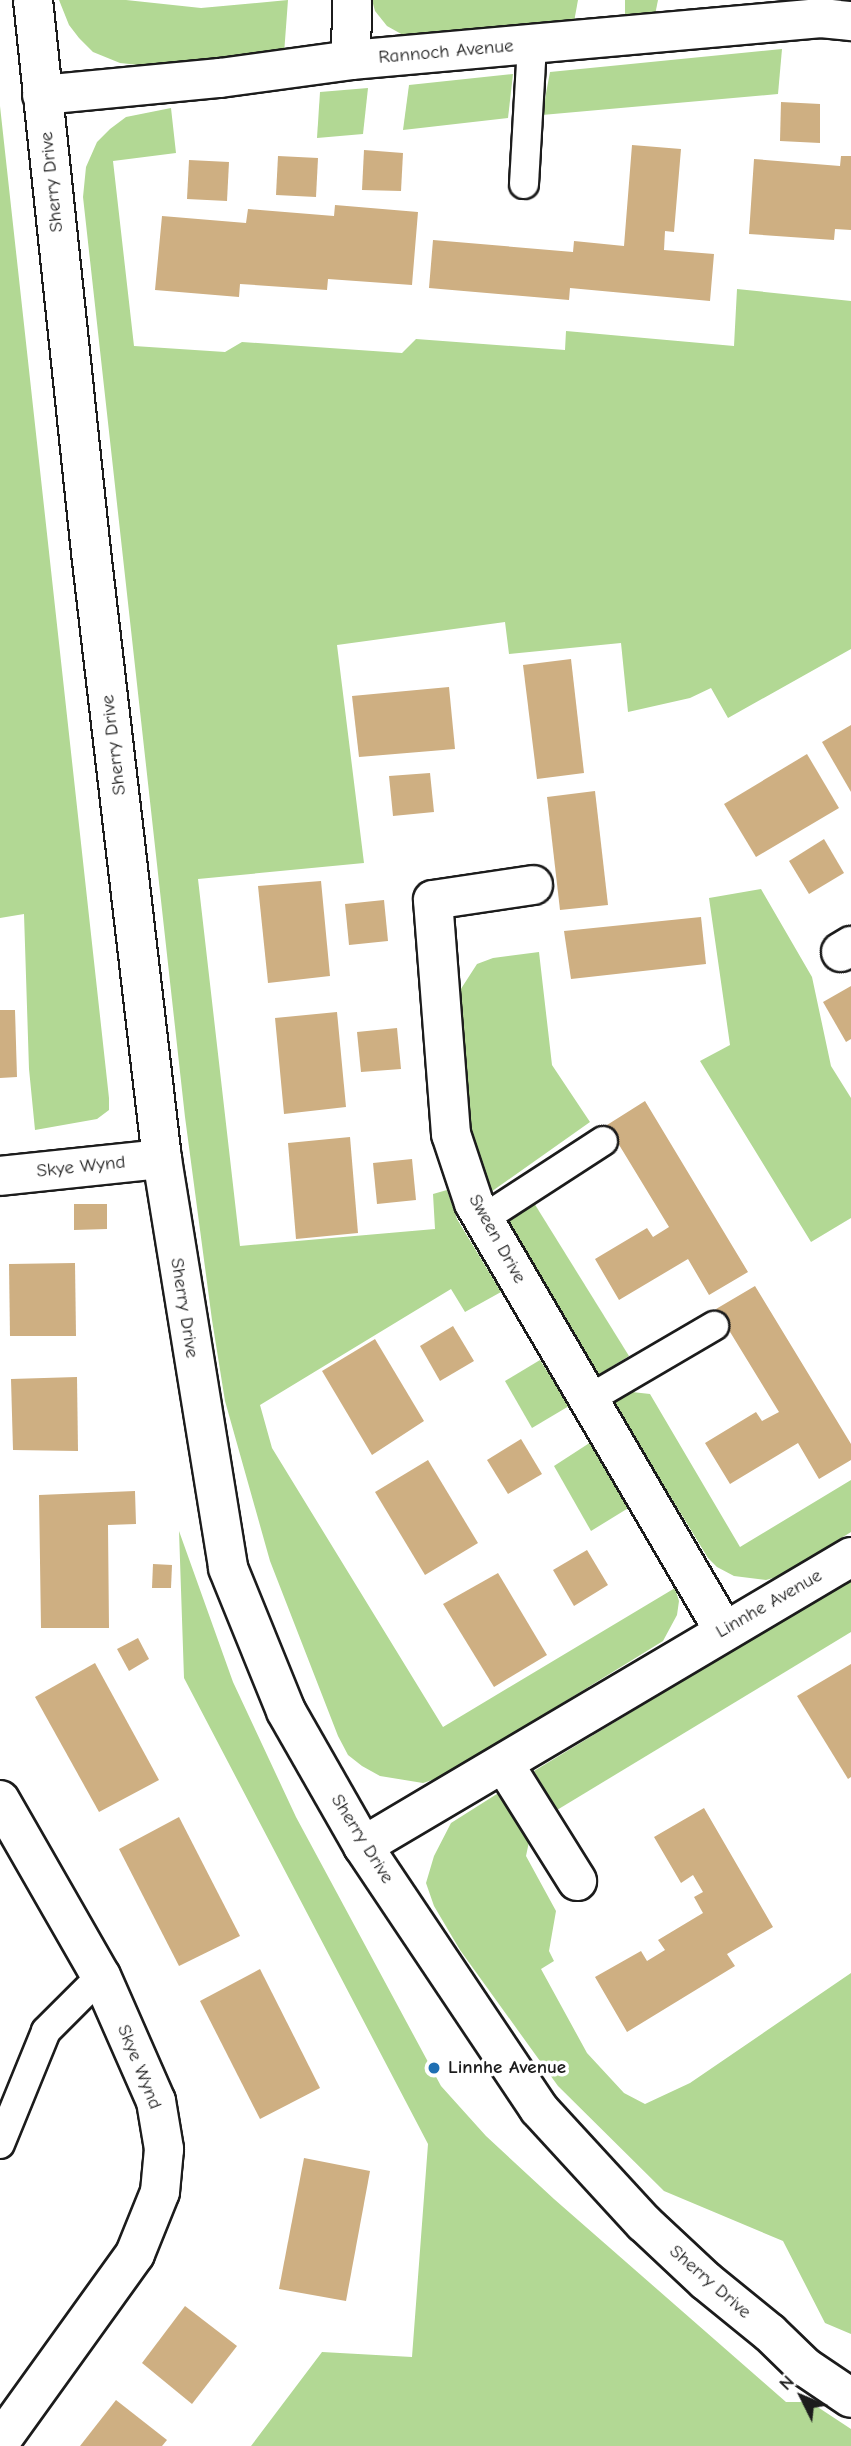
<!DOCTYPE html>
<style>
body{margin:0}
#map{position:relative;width:851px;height:2446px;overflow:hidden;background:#fff;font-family:"Comic Neue",sans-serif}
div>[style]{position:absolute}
.green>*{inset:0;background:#b2d894}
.building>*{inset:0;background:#ceaf82}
.roads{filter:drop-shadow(2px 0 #1c1c1c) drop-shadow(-2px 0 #1c1c1c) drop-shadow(0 2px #1c1c1c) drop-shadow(0 -2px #1c1c1c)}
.lane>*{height:28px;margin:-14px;padding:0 14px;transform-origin:14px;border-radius:14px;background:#fff}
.street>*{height:38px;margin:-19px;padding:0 19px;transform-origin:19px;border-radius:19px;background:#fff}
.secondary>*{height:38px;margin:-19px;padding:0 19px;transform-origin:19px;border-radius:19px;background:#fff}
.dots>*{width:19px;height:19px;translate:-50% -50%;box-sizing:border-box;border:4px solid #fff;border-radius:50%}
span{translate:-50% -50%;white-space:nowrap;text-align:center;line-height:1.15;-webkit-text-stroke:7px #fff;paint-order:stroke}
.street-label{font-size:19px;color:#1c1c1c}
.poi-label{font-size:19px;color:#1c1c1c;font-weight:700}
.left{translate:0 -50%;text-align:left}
.north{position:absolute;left:767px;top:2362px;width:70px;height:70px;-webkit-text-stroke:5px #fff;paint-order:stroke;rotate:313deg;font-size:19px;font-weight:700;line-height:28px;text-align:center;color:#1c1c1c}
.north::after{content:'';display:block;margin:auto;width:24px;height:32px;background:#1c1c1c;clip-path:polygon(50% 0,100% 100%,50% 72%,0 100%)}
</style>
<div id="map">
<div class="green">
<i style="clip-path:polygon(59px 0,126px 0,201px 8px,288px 0,284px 54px,148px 66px,120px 63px,93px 52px,79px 38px,69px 25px)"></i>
<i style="clip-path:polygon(372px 0,578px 0,574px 22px,422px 38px,403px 35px,387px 26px,375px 11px)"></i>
<i style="clip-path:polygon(625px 0,658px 0,655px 15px,625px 19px)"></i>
<i style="clip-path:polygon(782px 49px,778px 94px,542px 115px,550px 72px)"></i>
<i style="clip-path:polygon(513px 74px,508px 118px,403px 130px,409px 85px)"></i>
<i style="clip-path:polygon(368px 88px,363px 134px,317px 138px,320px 92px)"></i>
<i style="clip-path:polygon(0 106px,109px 1098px,109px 1110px,97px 1119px,35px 1130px,29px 1069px,24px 914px,0 918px)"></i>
<i style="clip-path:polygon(171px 108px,176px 153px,113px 161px,134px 346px,225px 352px,242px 342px,402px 353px,416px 339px,565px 350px,566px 331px,734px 346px,737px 289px,851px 301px,851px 649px,728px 718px,711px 688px,690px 698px,628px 712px,621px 643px,509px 654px,505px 622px,337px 645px,364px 863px,198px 879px,240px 1246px,435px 1229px,433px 1194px,447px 1190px,457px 1219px,501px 1292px,465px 1312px,451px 1289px,260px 1405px,272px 1448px,443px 1727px,675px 1588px,679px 1601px,677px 1615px,663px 1641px,444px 1776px,423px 1783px,380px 1776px,362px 1766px,348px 1755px,338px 1736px,270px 1561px,225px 1401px,212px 1320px,185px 1117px,83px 197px,86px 167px,97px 142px,110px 129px,126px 117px)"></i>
<i style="clip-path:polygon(761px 889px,812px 977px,831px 1066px,851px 1098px,851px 1218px,811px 1242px,700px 1061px,730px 1045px,709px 898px)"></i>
<i style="clip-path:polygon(539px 952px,552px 1065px,590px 1122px,488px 1194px,477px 1161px,468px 1112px,457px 995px,477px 964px,493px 958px)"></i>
<i style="clip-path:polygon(534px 1203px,629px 1356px,598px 1375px,504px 1223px)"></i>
<i style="clip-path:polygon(540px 1360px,569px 1406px,532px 1428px,505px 1381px)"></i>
<i style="clip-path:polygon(632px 1392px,650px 1394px,740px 1547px,851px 1480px,851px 1532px,780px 1576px,766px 1580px,734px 1576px,717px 1567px,708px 1558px,613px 1402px)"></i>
<i style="clip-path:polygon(591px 1442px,630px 1507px,591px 1531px,554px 1466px)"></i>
<i style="clip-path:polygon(179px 1531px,233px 1682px,296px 1817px,441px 2086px,486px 2136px,554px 2199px,786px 2402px,810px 2402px,851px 2429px,851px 2446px,251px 2446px,322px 2352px,412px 2357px,428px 2144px,184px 1678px)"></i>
<i style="clip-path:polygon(851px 1579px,851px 1632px,557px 1810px,534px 1771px)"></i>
<i style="clip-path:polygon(500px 1792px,530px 1837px,526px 1856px,556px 1911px,549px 1951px,554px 1961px,541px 1969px,587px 2053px,624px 2093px,645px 2104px,690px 2083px,851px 1973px,851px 2334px,825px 2323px,783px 2241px,664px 2191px,558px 2086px,460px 1950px,434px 1906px,426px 1883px,434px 1856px,451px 1823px)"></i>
</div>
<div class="building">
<i style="clip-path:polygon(781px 102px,820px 104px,820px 143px,780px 141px)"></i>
<i style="clip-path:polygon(632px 145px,681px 149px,674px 232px,665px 231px,664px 250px,714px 254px,710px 301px,570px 288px,569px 300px,429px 288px,433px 240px,573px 252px,574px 241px,624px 246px)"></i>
<i style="clip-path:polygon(364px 150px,403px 153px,401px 191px,362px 190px)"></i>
<i style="clip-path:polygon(278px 156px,318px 158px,316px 197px,276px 195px)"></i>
<i style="clip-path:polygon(841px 156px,851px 156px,851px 230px,835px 229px,834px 240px,749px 234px,754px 159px,840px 166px)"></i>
<i style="clip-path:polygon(189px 160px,229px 162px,227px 201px,187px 199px)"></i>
<i style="clip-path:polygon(335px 205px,418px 212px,412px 285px,328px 279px,327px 290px,240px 284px,239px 297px,155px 290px,162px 216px,246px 223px,248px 209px,334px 216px)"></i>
<i style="clip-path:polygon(571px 659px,584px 773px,537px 779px,523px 665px)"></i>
<i style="clip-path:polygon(449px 687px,455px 749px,359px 757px,352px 696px)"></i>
<i style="clip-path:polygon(851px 725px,851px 792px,822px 742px)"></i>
<i style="clip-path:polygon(807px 754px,839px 808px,756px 857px,724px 804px)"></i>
<i style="clip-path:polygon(430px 773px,434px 812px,393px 816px,389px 776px)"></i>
<i style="clip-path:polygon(595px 791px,608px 905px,560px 910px,547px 797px)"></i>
<i style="clip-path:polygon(824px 839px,844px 873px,809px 894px,789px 861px)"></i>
<i style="clip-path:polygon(321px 881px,330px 976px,268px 983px,258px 886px)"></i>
<i style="clip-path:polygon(384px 900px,388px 941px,349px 945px,345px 904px)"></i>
<i style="clip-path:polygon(701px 917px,706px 964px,571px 979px,564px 931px)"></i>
<i style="clip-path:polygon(851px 986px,851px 1039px,846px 1042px,823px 1002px)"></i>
<i style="clip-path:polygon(0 1010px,15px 1010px,17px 1077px,0 1078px)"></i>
<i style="clip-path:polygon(337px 1012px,346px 1107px,284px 1114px,275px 1018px)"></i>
<i style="clip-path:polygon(397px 1028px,401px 1069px,361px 1072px,357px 1032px)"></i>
<i style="clip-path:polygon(645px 1101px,748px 1272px,709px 1295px,688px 1259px,619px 1300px,595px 1259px,647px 1228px,653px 1237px,669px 1227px,607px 1125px)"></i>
<i style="clip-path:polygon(350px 1137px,358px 1233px,296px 1239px,288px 1143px)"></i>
<i style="clip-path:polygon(412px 1159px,416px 1200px,377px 1204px,373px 1163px)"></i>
<i style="clip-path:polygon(74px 1204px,107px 1204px,107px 1229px,74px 1230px)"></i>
<i style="clip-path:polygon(75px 1263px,76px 1336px,10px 1336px,9px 1264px)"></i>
<i style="clip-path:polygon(755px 1286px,851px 1444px,851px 1460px,819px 1479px,798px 1443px,730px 1484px,705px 1443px,756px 1412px,762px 1421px,779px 1412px,716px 1309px)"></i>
<i style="clip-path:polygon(453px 1326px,474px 1361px,440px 1381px,420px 1346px)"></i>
<i style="clip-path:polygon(375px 1339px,424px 1421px,372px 1455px,322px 1371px)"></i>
<i style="clip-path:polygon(77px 1377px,78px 1451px,13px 1450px,11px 1379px)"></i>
<i style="clip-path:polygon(521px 1439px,542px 1474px,508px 1494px,487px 1460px)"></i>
<i style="clip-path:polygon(428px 1460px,478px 1543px,425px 1575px,375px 1492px)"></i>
<i style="clip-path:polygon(135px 1491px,136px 1524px,108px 1525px,109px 1628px,41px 1628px,39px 1495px)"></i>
<i style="clip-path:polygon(587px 1550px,608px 1585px,574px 1606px,553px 1570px)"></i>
<i style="clip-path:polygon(153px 1564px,172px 1565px,171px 1588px,152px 1588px)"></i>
<i style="clip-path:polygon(498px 1573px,547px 1655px,494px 1687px,443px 1604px)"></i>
<i style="clip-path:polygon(138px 1638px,149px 1659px,129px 1671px,117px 1649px)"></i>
<i style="clip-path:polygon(95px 1663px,159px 1780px,99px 1812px,35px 1697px)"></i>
<i style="clip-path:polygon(851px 1664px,851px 1777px,848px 1779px,797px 1696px)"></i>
<i style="clip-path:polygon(704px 1808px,773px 1927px,727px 1954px,735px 1966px,627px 2032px,595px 1977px,641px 1951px,647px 1961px,665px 1950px,658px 1940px,703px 1913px,694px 1897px,703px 1892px,693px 1875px,681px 1883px,654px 1837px)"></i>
<i style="clip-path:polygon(179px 1817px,240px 1936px,179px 1966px,119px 1849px)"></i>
<i style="clip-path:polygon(260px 1969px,320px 2088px,260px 2119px,200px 2001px)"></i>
<i style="clip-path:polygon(304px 2158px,370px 2171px,346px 2301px,279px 2289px)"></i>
<i style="clip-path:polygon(185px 2306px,237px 2346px,192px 2404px,142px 2363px)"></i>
<i style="clip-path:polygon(116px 2400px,167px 2440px,162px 2446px,80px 2446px)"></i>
</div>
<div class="roads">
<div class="lane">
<i style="left:524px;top:184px;width:139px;rotate:-86.7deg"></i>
<i style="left:483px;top:1219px;width:143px;rotate:-33deg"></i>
<i style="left:589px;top:1399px;width:145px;rotate:-30.3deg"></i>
<i style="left:0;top:2144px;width:122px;rotate:-67.8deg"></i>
<i style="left:46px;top:2031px;width:78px;rotate:-45deg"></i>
</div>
<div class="street">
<i style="left:351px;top:60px;width:60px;rotate:-89deg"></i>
<i style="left:42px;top:95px;width:179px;rotate:-5.5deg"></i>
<i style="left:220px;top:78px;width:132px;rotate:-7.8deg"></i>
<i style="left:351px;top:60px;width:472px;rotate:-5.1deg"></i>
<i style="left:821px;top:18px;width:30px;rotate:6deg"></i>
<i style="left:533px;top:885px;width:101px;rotate:171.5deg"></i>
<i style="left:433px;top:900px;width:235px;rotate:85.6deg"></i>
<i style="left:451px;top:1134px;width:73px;rotate:71.6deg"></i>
<i style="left:474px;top:1203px;width:495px;rotate:59.7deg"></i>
<i style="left:841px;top:952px;width:12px;rotate:-31deg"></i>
<i style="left:0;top:1176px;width:163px;rotate:-6deg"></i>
<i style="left:504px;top:1764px;width:138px;rotate:58deg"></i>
<i style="left:0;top:1800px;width:203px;rotate:60.2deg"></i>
<i style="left:101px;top:1976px;width:137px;rotate:66.3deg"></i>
<i style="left:156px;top:2101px;width:49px;rotate:80.5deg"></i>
<i style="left:164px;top:2149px;width:43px;rotate:95.3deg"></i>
<i style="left:160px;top:2192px;width:67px;rotate:112deg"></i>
<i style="left:135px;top:2254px;width:231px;rotate:125.7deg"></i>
<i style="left:363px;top:1846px;width:567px;rotate:-30.63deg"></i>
</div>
<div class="secondary">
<i style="left:33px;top:0;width:555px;rotate:84deg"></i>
<i style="left:91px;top:552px;width:611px;rotate:83.33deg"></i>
<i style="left:162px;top:1159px;width:414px;rotate:80.8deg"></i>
<i style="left:228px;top:1568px;width:154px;rotate:67.9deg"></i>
<i style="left:286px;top:1711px;width:155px;rotate:60.3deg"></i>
<i style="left:363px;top:1846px;width:316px;rotate:56.2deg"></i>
<i style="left:539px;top:2109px;width:155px;rotate:47.4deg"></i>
<i style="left:644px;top:2223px;width:85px;rotate:43.1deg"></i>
<i style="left:706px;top:2281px;width:82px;rotate:39.1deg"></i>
<i style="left:770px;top:2333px;width:49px;rotate:44.2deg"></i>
<i style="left:805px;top:2367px;width:55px;rotate:34deg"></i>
</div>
</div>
<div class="dots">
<i style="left:434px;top:2068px;background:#1f6fb2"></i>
</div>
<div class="street-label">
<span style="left:446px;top:52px;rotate:-5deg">Rannoch Avenue</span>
<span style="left:52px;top:182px;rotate:-96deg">Sherry Drive</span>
<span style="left:114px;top:745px;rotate:-97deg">Sherry Drive</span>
<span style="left:81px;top:1167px;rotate:-6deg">Skye Wynd</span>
<span style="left:497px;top:1239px;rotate:61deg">Sween Drive</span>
<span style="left:184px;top:1308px;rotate:81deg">Sherry Drive</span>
<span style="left:769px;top:1604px;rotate:-30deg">Linnhe Avenue</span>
<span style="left:362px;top:1839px;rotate:58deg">Sherry Drive</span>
<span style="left:139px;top:2067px;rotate:68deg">Skye Wynd</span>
<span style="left:710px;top:2282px;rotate:41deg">Sherry Drive</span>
</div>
<div class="poi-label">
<span class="left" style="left:448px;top:2068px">Linnhe Avenue</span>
</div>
<div class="north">N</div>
</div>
